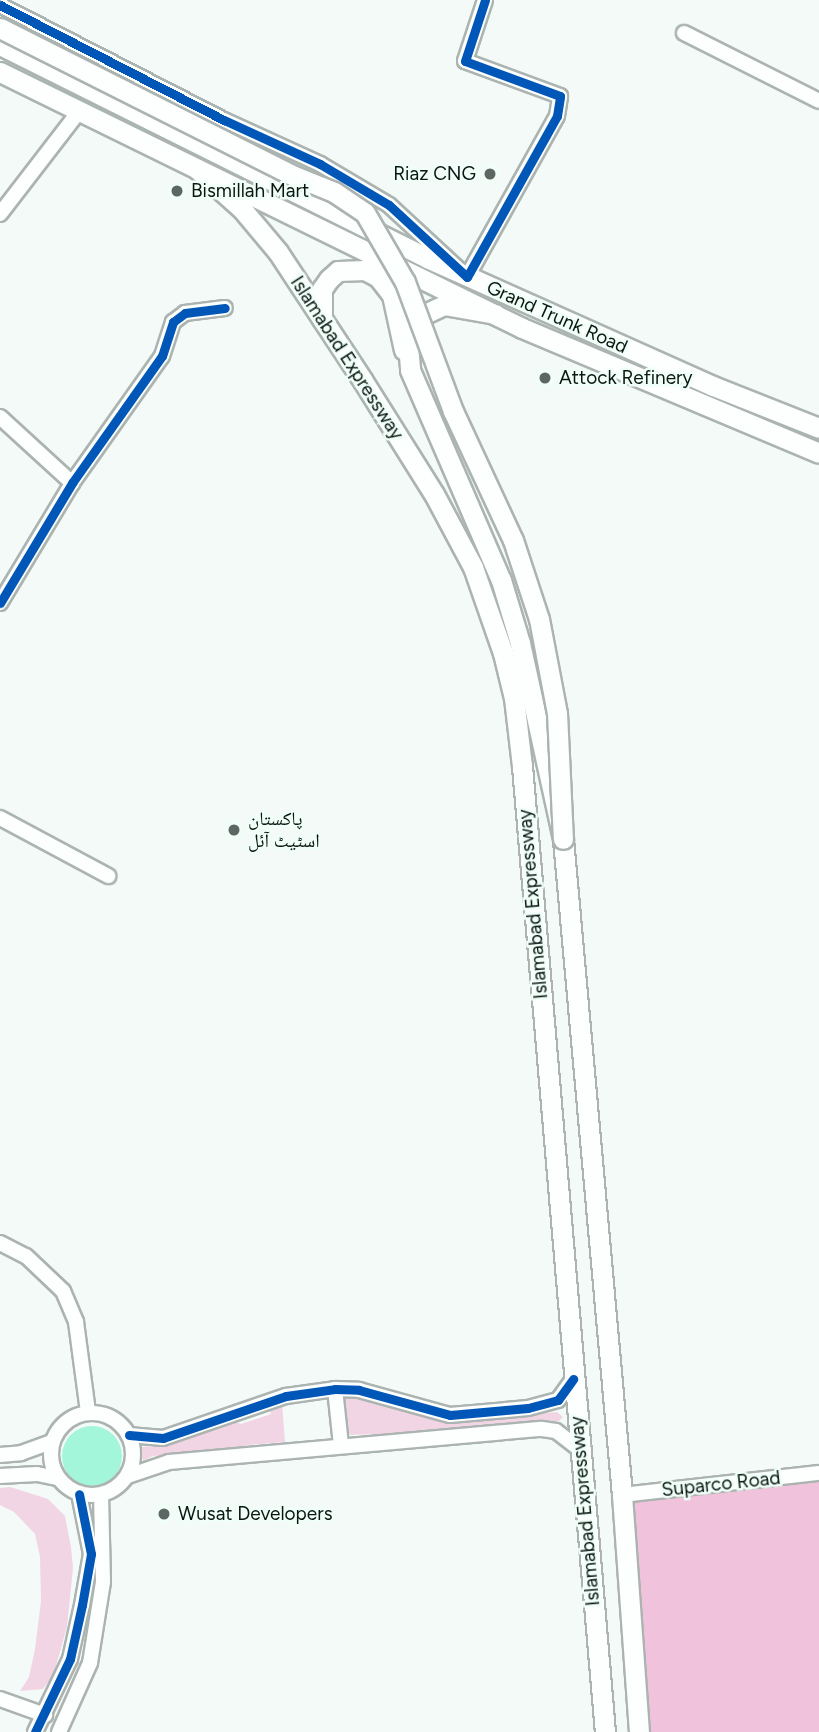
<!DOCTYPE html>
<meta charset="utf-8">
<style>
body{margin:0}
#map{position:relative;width:819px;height:1732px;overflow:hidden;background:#f4faf7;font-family:Figtree,"Noto Naskh Arabic",sans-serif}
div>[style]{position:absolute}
.green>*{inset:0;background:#f2d5e4}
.forest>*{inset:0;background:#f0c2db}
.water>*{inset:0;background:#a4f6db}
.round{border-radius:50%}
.roads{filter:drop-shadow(2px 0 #abb4b0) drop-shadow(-2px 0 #abb4b0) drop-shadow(0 2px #abb4b0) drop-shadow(0 -2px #abb4b0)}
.minor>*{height:14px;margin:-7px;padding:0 7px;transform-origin:7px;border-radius:7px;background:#fdfefe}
.minor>.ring{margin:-7px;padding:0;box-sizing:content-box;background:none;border:14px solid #fdfefe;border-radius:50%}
.highway>*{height:19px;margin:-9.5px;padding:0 9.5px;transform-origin:9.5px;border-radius:9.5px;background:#fdfefe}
.bridges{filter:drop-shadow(2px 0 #abb4b0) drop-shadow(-2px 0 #abb4b0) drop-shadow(0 2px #abb4b0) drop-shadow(0 -2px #abb4b0)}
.highway-bridge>*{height:19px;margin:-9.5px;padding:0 9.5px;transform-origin:9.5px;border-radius:9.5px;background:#fdfefe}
.cycleway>*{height:9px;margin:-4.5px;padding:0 4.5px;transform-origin:4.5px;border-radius:4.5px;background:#0057b8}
.dots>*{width:19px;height:19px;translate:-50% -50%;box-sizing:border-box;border:4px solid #f0fef8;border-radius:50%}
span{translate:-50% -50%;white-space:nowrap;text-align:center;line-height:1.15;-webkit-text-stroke:5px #f0fef8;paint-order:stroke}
.poi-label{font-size:19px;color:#0a1612}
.right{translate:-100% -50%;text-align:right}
.left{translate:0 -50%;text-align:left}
.street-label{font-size:19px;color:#0a1612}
</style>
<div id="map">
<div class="green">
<i style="clip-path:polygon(349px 1396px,441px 1421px,557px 1412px,563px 1417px,557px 1423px,523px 1423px,438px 1432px,351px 1435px,346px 1432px,342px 1398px)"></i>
<i style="clip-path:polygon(282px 1403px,285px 1442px,248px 1445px,238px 1450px,153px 1456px,143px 1461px,140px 1447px,169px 1445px,233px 1421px,241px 1424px,271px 1414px,269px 1405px)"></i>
<i style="clip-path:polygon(10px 1487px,48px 1499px,65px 1516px,71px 1547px,73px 1568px,67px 1627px,53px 1676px,43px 1689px,20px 1691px,29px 1677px,35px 1649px,41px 1601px,40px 1557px,35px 1534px,14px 1512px,0 1505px,0 1488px)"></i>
</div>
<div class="forest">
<i style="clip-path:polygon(819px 1473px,819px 1732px,646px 1732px,623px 1504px)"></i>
</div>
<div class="water">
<i class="round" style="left:62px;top:1426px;width:60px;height:60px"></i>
</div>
<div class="roads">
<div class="minor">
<i style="left:0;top:5px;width:252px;rotate:27.2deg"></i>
<i style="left:224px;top:120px;width:106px;rotate:24.6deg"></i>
<i style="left:320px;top:164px;width:80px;rotate:30.7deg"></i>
<i style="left:389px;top:205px;width:106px;rotate:42.7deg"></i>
<i style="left:467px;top:277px;width:184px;rotate:-60.8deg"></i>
<i style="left:557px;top:116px;width:20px;rotate:-81deg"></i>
<i style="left:560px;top:96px;width:101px;rotate:-159.8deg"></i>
<i style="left:465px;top:61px;width:64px;rotate:-71.8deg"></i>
<i style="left:684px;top:33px;width:151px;rotate:26.7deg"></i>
<i style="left:0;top:214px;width:131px;rotate:-52.4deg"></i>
<i style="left:0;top:417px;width:98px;rotate:42.5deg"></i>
<i style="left:0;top:603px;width:140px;rotate:-59deg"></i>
<i style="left:72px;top:483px;width:156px;rotate:-54.7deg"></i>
<i style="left:162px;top:356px;width:36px;rotate:-72deg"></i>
<i style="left:173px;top:322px;width:15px;rotate:-37deg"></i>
<i style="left:185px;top:313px;width:40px;rotate:-7.1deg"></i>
<i style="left:0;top:818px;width:123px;rotate:28.2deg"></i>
<i style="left:0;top:1243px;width:29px;rotate:27deg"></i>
<i style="left:26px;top:1256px;width:51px;rotate:43.4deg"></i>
<i style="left:63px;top:1291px;width:34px;rotate:67deg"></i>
<i style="left:76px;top:1322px;width:91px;rotate:82.4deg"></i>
<i style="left:335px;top:1389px;width:56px;rotate:83.9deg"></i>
<i class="ring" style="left:51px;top:1413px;width:68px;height:68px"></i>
<i style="left:129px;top:1435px;width:34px;rotate:5deg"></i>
<i style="left:163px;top:1438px;width:130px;rotate:-18.9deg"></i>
<i style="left:286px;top:1396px;width:49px;rotate:-8.1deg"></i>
<i style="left:335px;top:1389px;width:24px;rotate:2deg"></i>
<i style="left:359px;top:1390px;width:94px;rotate:15.4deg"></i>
<i style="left:450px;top:1415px;width:78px;rotate:-5.1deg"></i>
<i style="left:528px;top:1408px;width:31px;rotate:-15deg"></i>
<i style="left:558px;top:1400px;width:26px;rotate:-54deg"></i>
<i style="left:0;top:1455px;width:21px;rotate:-5deg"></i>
<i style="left:21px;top:1453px;width:33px;rotate:-20deg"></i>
<i style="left:0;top:1476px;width:37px;rotate:-3deg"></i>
<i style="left:37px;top:1474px;width:21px;rotate:11deg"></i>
<i style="left:128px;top:1476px;width:43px;rotate:-18.9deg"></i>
<i style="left:169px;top:1462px;width:374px;rotate:-5.1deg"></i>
<i style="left:542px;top:1429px;width:14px;rotate:8deg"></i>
<i style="left:556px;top:1431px;width:29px;rotate:38deg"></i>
<i style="left:622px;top:1495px;width:198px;rotate:-6.4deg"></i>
<i style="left:0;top:1699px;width:48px;rotate:19.6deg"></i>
<i style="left:35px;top:1732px;width:81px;rotate:-64.4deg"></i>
<i style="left:70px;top:1659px;width:55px;rotate:-77.5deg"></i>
<i style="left:82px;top:1605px;width:52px;rotate:-80deg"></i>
<i style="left:91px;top:1554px;width:61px;rotate:-101.3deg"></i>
<i style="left:59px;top:1732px;width:76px;rotate:-65.8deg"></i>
<i style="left:90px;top:1663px;width:82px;rotate:-80.9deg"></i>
<i style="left:103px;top:1582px;width:87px;rotate:-91.3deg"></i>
</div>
<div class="highway">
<i style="left:0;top:45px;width:479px;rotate:26.5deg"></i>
<i style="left:429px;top:259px;width:311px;rotate:24.1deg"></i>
<i style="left:713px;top:386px;width:114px;rotate:21.6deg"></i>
<i style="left:0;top:72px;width:581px;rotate:26.12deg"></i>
<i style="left:522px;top:328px;width:322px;rotate:22.8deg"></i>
<i style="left:197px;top:169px;width:60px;rotate:41.6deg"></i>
<i style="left:242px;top:209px;width:56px;rotate:50.1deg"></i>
<i style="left:278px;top:252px;width:154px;rotate:56.6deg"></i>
<i style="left:363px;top:381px;width:133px;rotate:57.9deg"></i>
<i style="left:434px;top:494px;width:83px;rotate:61.9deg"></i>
<i style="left:473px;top:567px;width:91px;rotate:70.8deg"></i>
<i style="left:503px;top:653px;width:46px;rotate:76.3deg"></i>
<i style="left:514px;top:698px;width:68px;rotate:83.3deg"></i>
<i style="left:522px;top:766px;width:970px;rotate:85.09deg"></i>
<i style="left:495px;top:314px;width:52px;rotate:-170deg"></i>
<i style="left:444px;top:305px;width:21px;rotate:155deg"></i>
<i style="left:425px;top:314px;width:18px;rotate:135deg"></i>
<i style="left:412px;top:327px;width:18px;rotate:103deg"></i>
<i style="left:408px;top:345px;width:25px;rotate:85deg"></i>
<i style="left:410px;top:370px;width:229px;rotate:66.6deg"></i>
<i style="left:501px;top:580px;width:66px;rotate:73.2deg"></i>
<i style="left:520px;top:643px;width:201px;rotate:77.6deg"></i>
<i style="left:563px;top:839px;width:659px;rotate:84.86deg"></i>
<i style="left:622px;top:1495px;width:238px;rotate:85.9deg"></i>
<i style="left:322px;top:319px;width:30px;rotate:-90deg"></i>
<i style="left:322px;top:289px;width:12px;rotate:-55deg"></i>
<i style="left:329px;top:279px;width:12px;rotate:-42deg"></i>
<i style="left:338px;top:271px;width:27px;rotate:-2deg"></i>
<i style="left:365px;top:270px;width:15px;rotate:28deg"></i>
<i style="left:378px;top:277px;width:23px;rotate:52deg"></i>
<i style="left:392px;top:295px;width:56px;rotate:77.7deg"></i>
</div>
</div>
<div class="bridges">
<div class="highway-bridge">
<i style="left:0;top:28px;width:327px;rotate:26.7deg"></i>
<i style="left:292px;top:175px;width:45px;rotate:22deg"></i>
<i style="left:334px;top:192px;width:37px;rotate:34deg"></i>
<i style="left:365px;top:213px;width:80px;rotate:59.9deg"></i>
<i style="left:405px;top:282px;width:138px;rotate:69.6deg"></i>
<i style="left:453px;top:411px;width:142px;rotate:65.1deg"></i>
<i style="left:513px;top:540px;width:83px;rotate:71.8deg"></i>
<i style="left:539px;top:619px;width:96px;rotate:79.2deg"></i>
<i style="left:557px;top:713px;width:126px;rotate:87.3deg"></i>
</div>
</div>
<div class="cycleway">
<i style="left:0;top:5px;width:252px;rotate:27.2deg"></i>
<i style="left:224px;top:120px;width:106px;rotate:24.6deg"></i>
<i style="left:320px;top:164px;width:80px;rotate:30.7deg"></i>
<i style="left:389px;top:205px;width:106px;rotate:42.7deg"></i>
<i style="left:467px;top:277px;width:184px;rotate:-60.8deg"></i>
<i style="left:557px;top:116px;width:20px;rotate:-81deg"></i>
<i style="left:560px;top:96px;width:101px;rotate:-159.8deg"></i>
<i style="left:465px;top:61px;width:64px;rotate:-71.8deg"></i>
<i style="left:0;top:603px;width:140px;rotate:-59deg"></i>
<i style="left:72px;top:483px;width:156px;rotate:-54.7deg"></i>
<i style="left:162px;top:356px;width:36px;rotate:-72deg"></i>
<i style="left:173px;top:322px;width:15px;rotate:-37deg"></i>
<i style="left:185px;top:313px;width:40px;rotate:-7.1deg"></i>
<i style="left:129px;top:1435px;width:34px;rotate:5deg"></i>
<i style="left:163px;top:1438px;width:130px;rotate:-18.9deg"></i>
<i style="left:286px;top:1396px;width:49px;rotate:-8.1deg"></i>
<i style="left:335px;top:1389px;width:24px;rotate:2deg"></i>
<i style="left:359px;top:1390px;width:94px;rotate:15.4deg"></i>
<i style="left:450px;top:1415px;width:78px;rotate:-5.1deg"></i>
<i style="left:528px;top:1408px;width:31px;rotate:-15deg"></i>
<i style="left:558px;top:1400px;width:26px;rotate:-54deg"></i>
<i style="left:35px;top:1732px;width:81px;rotate:-64.4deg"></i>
<i style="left:70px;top:1659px;width:55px;rotate:-77.5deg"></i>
<i style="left:82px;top:1605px;width:52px;rotate:-80deg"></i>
<i style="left:91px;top:1554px;width:61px;rotate:-101.3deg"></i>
</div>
<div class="dots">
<i style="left:490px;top:174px;background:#5c6662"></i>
<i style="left:177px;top:191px;background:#5c6662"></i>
<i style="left:545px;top:378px;background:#5c6662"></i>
<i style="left:234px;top:830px;background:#5c6662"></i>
<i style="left:164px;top:1514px;background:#5c6662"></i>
</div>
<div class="poi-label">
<span class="right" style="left:476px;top:174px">Riaz CNG</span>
<span class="left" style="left:191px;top:191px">Bismillah Mart</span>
<span class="left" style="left:559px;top:378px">Attock Refinery</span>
<span class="left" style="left:248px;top:830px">پاکستان<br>اسٹیٹ آئل</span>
<span class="left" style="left:178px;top:1514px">Wusat Developers</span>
</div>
<div class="street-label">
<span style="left:557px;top:317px;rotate:24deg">Grand Trunk Road</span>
<span style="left:347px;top:358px;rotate:57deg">Islamabad Expressway</span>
<span style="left:533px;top:904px;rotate:-95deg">Islamabad Expressway</span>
<span style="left:721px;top:1484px;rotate:-6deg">Suparco Road</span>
<span style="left:585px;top:1511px;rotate:-95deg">Islamabad Expressway</span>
</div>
</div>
